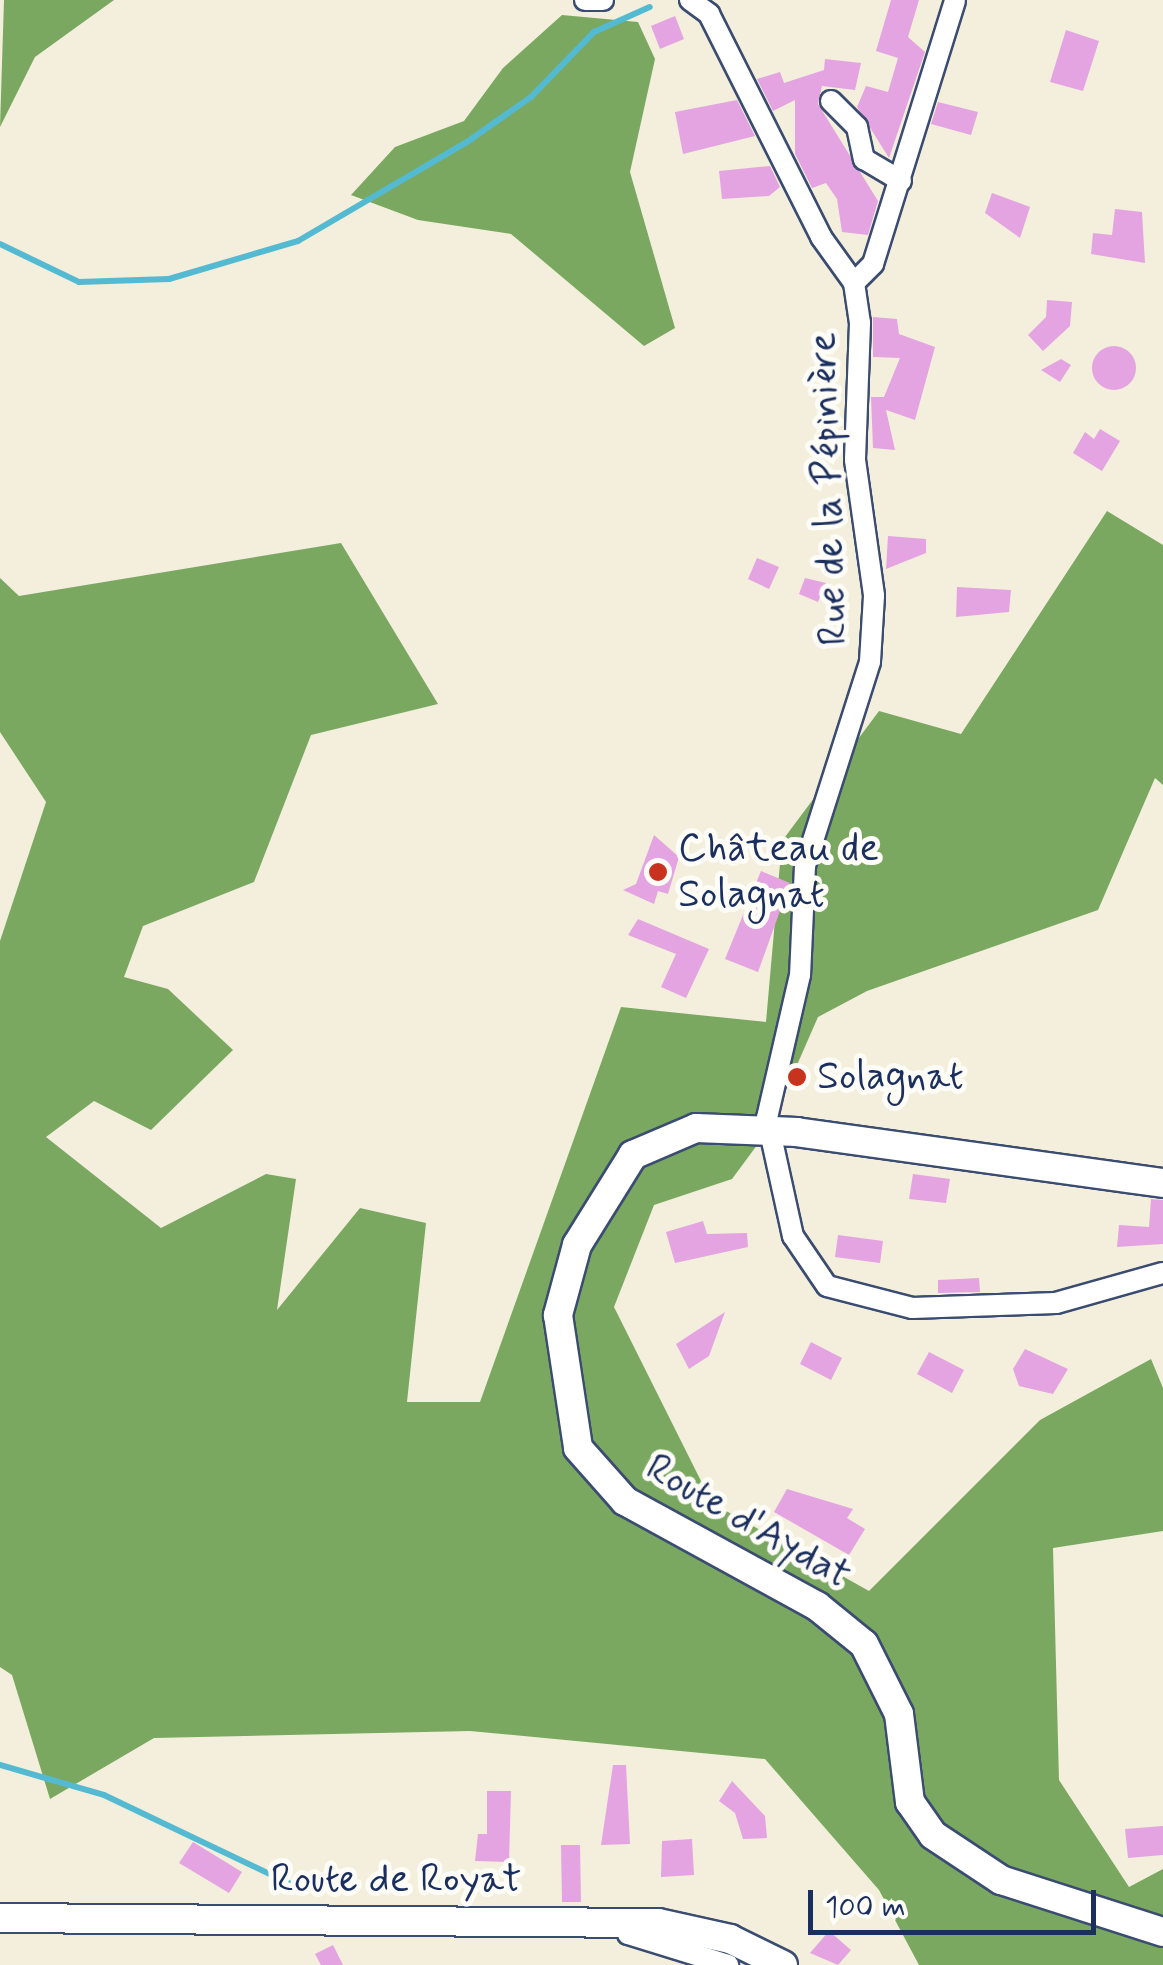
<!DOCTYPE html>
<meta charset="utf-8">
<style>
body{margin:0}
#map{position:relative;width:1163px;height:1965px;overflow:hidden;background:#f3efdc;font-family:Mynerve,sans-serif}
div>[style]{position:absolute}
.forest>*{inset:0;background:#7aa861}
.stream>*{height:6px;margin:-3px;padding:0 3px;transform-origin:3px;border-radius:3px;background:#54bad2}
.building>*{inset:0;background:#e4a4e1}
.round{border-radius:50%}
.roads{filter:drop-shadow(2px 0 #3b4c71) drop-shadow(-2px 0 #3b4c71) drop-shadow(0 2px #3b4c71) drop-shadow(0 -2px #3b4c71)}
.minor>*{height:20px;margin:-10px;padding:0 10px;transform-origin:10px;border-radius:10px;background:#fff}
.secondary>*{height:28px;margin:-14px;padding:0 14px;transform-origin:14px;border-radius:14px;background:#fff}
.dots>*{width:28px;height:28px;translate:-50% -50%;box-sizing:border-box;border:5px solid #fdfcf7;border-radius:50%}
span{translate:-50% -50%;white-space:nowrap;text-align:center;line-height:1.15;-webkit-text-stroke:10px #fdfcf7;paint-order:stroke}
.street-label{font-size:40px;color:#1b2f5e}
.poi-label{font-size:40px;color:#1b2f5e}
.left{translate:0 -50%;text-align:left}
.scale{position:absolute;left:808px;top:1890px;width:288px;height:45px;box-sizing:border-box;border:5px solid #1b2f5e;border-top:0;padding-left:12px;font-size:30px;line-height:35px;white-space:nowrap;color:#1b2f5e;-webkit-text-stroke:8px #fdfcf7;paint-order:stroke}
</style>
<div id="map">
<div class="forest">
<i style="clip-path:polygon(4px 0,114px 0,35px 57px,0 127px)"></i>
<i style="clip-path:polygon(562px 15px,638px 22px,655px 59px,630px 172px,675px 328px,644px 346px,511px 234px,418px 220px,351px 195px,395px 147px,464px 121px,503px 68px)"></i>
<i style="clip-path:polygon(1107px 511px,1163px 545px,1163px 785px,1155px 778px,1098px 910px,867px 991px,818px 1017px,769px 1129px,732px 1179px,654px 1205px,614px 1307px,712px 1503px,869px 1591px,1040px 1420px,1151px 1359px,1163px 1388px,1163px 1531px,1053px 1548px,1059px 1780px,1129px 1887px,1163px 1869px,1163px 1965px,919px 1965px,879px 1890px,765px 1759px,470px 1731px,154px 1738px,50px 1799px,12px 1675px,0 1667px,0 941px,46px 802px,0 732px,0 578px,19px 596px,341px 543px,438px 704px,311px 735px,254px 882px,143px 926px,124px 977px,168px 989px,233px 1050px,151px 1130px,94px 1101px,46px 1137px,161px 1228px,266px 1174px,296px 1179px,277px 1310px,360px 1208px,426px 1223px,407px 1402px,480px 1402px,621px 1007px,766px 1022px,782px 841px,879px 711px,961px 734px)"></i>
</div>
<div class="stream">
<i style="left:0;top:244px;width:88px;rotate:25.7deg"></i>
<i style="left:79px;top:282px;width:90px;rotate:-1.9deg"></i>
<i style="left:169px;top:279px;width:134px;rotate:-16.4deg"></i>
<i style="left:298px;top:241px;width:196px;rotate:-30.4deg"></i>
<i style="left:467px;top:142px;width:78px;rotate:-35.1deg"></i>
<i style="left:531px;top:97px;width:91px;rotate:-45.9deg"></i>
<i style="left:594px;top:32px;width:61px;rotate:-24.1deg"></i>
<i style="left:0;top:1765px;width:108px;rotate:16.1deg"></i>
<i style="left:104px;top:1795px;width:216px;rotate:25.5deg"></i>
</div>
<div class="building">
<i style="clip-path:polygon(891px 0,919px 0,908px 37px,925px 52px,889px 158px,857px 107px,866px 86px,888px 92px,898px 58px,876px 51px)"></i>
<i style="clip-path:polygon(675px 16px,684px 39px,660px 49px,651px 26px)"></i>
<i style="clip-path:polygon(1066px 30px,1099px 41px,1083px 91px,1050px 82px)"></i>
<i style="clip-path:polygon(825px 59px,861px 63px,855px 90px,822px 86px,818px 104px,878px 201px,868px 235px,842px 232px,837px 199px,826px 183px,812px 188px,795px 154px,795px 100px,773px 111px,757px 79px,780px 72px,784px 83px,824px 70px)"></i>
<i style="clip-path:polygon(737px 100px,755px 136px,683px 154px,675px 112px)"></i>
<i style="clip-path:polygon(938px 102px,978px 112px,971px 135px,931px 124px)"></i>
<i style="clip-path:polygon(770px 166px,780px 187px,769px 196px,722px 199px,719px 171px)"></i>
<i style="clip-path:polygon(992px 193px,1030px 207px,1020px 238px,985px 213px)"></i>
<i style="clip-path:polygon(1115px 209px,1142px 212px,1145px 263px,1091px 254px,1093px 233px,1112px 235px)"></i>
<i style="clip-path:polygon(1047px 300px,1072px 302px,1070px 326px,1043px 351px,1028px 335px,1046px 317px)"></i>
<i style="clip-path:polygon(873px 317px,897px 319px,899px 334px,935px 347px,915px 420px,886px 410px,895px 450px,873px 448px,871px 397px,884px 397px,900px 358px,873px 357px)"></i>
<i class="round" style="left:1092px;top:346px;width:44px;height:44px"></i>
<i style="clip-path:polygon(1061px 359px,1071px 365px,1060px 382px,1041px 370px)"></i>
<i style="clip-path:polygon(1100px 429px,1120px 441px,1102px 471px,1073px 453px,1085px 432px,1094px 439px)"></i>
<i style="clip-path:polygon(888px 536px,926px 539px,926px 553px,886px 569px)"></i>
<i style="clip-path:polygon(757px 558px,779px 567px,769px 589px,748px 579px)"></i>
<i style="clip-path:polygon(805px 578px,826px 583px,818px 602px,799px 594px)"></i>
<i style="clip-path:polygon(957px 587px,1011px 590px,1009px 612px,956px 617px)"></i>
<i style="clip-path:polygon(654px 835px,679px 857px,668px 894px,658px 891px,654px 904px,623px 890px,636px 884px)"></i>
<i style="clip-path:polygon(761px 871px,790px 883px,758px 972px,725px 959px)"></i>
<i style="clip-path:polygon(638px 919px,709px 949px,686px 998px,661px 987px,676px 954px,628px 935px)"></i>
<i style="clip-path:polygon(913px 1174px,950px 1179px,946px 1203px,909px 1199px)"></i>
<i style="clip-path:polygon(1151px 1199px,1163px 1200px,1163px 1244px,1117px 1247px,1119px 1225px,1149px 1227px)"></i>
<i style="clip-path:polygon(703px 1221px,707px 1234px,747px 1233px,748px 1247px,675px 1263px,666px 1232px)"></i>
<i style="clip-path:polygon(838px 1235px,883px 1241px,880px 1263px,835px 1257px)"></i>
<i style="clip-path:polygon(979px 1278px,980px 1292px,938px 1293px,938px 1280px)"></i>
<i style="clip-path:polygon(725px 1312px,709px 1356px,689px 1369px,676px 1344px)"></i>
<i style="clip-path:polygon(811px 1342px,842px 1358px,831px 1380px,800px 1364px)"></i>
<i style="clip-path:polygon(1025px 1349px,1068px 1369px,1053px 1394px,1019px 1386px,1013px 1369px)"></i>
<i style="clip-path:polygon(929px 1352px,964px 1370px,952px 1393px,917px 1374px)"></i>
<i style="clip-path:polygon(787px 1489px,853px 1509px,847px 1518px,865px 1529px,849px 1555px,774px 1512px)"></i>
<i style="clip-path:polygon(613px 1765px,626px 1765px,630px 1844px,601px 1845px)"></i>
<i style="clip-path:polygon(732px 1781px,765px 1816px,767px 1838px,743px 1839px,735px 1813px,719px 1801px)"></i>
<i style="clip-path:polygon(487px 1791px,511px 1791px,509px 1862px,475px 1861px,478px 1834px,487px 1834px)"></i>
<i style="clip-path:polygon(1163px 1826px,1163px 1855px,1128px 1858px,1125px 1829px)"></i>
<i style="clip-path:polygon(692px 1839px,694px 1875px,661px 1877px,662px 1841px)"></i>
<i style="clip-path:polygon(193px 1842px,242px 1872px,229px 1893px,179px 1863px)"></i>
<i style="clip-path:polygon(561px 1845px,580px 1845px,581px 1902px,562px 1902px)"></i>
<i style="clip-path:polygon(829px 1931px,851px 1950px,838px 1965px,810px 1953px)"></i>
<i style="clip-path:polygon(333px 1945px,343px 1965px,321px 1965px,315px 1954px)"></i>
</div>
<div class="roads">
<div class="minor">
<i style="left:585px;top:0;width:18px"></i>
<i style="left:690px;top:0;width:24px;rotate:36deg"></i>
<i style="left:709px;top:14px;width:250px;rotate:63.3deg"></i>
<i style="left:821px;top:237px;width:57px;rotate:54.3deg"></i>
<i style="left:854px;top:283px;width:40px;rotate:81.5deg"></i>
<i style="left:860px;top:323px;width:137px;rotate:92.1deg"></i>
<i style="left:855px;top:460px;width:137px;rotate:82deg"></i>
<i style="left:874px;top:596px;width:66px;rotate:93.5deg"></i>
<i style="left:870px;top:662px;width:214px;rotate:107.7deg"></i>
<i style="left:805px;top:866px;width:109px;rotate:92.6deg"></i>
<i style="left:800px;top:975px;width:147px;rotate:103deg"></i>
<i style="left:767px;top:1118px;width:121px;rotate:77.6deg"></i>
<i style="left:793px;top:1236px;width:60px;rotate:55.8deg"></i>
<i style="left:827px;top:1286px;width:88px;rotate:14.5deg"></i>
<i style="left:912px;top:1308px;width:144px;rotate:-2deg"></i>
<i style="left:1056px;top:1303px;width:111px;rotate:-15.7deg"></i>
<i style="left:831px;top:101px;width:37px;rotate:45deg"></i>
<i style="left:857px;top:127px;width:33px;rotate:78deg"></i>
<i style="left:864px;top:159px;width:43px;rotate:30.7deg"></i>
<i style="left:854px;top:283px;width:27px;rotate:-45deg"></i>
<i style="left:873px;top:264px;width:276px;rotate:-72.7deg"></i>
<i style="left:626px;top:1921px;width:13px;rotate:81deg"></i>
<i style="left:628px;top:1934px;width:105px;rotate:17.2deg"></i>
</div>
<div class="secondary">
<i style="left:1163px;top:1183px;width:370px;rotate:-172.1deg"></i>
<i style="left:797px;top:1132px;width:101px;rotate:-177.7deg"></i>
<i style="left:696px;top:1128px;width:69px;rotate:156.8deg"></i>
<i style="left:633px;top:1155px;width:106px;rotate:121.9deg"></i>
<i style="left:577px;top:1245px;width:73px;rotate:105.2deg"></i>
<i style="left:558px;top:1315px;width:134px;rotate:81.4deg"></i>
<i style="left:578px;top:1448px;width:71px;rotate:48.4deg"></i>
<i style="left:625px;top:1501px;width:219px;rotate:28.7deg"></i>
<i style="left:817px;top:1606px;width:60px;rotate:39deg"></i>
<i style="left:864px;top:1644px;width:78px;rotate:63.4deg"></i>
<i style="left:899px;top:1714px;width:89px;rotate:82.9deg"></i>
<i style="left:910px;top:1802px;width:40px;rotate:55.1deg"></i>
<i style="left:933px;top:1835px;width:82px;rotate:33.5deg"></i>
<i style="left:1001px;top:1880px;width:170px;rotate:17.8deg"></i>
<i style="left:0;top:1918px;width:658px;rotate:0.44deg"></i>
<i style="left:658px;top:1923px;width:74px;rotate:12.5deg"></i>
<i style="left:730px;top:1939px;width:59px;rotate:26.1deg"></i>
</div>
</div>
<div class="dots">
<i style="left:658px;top:872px;background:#c8321e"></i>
<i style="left:797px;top:1077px;background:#c8321e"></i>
</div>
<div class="street-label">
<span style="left:829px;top:489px;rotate:-92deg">Rue de la Pépinière</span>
<span style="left:748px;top:1522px;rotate:30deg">Route d'Aydat</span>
<span style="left:396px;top:1880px">Route de Royat</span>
</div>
<div class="poi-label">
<span class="left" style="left:678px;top:872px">Château de<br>Solagnat</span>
<span class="left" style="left:817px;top:1077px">Solagnat</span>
</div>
<div class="scale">100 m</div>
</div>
